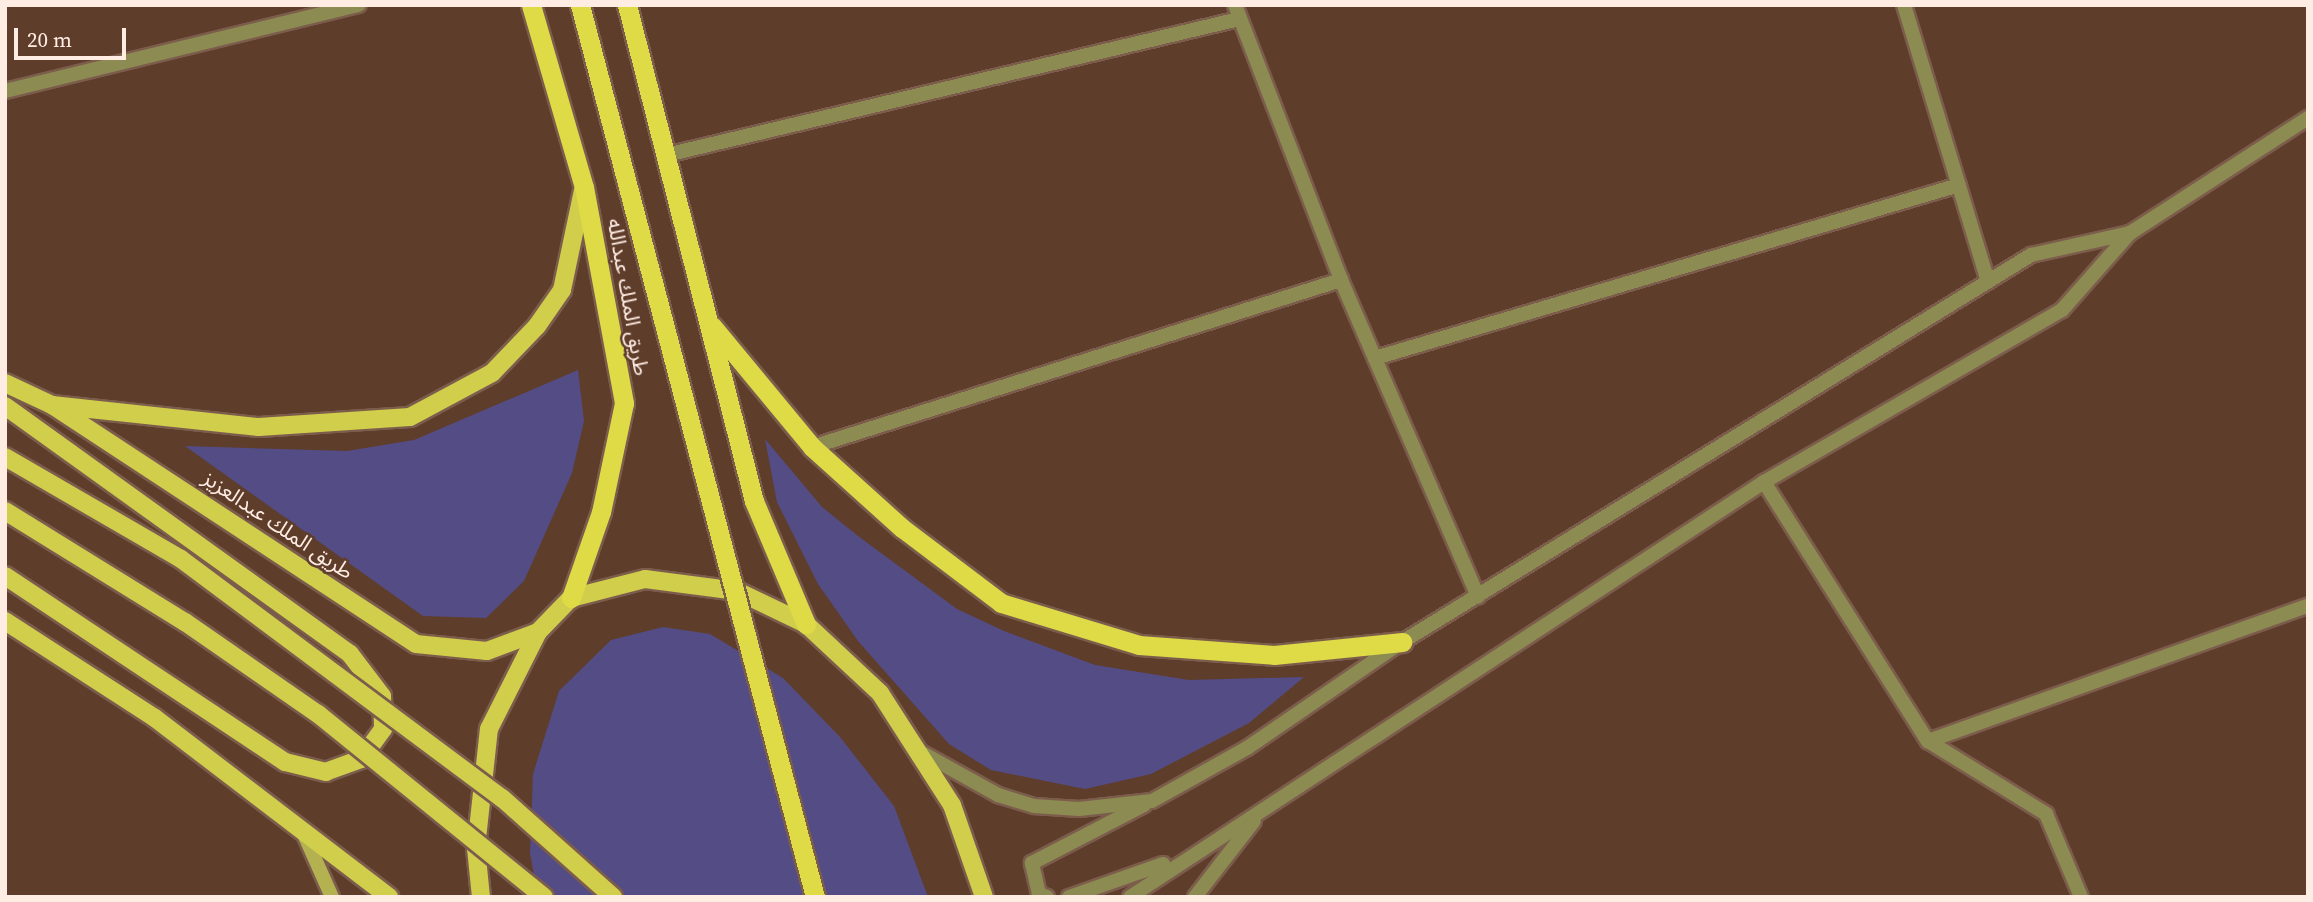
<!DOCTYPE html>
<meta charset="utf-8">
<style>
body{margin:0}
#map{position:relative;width:2313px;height:902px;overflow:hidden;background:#5f3d2b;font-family:"Source Serif 4","Noto Sans Arabic",serif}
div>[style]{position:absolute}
.green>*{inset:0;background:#544c85}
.roads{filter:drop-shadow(2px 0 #7c5d4c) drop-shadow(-2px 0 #7c5d4c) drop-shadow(0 2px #7c5d4c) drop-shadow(0 -2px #7c5d4c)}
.minor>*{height:14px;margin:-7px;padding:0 7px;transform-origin:7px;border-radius:7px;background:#8c8b51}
.tertiary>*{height:14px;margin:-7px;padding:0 7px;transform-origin:7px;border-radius:7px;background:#8c8b51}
.secondary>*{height:14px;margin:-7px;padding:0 7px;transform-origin:7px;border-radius:7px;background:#b3b150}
.primary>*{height:18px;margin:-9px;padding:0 9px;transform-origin:9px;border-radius:9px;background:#d1ce4b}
.trunk>*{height:19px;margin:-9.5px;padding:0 9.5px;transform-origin:9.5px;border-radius:9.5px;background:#dedb46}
.bridges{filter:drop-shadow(2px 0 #7c5d4c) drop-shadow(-2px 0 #7c5d4c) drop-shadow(0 2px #7c5d4c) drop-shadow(0 -2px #7c5d4c)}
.primary-bridge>*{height:18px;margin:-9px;padding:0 9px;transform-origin:9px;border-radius:9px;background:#d1ce4b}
.trunk-bridge>*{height:19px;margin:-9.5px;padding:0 9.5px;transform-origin:9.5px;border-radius:9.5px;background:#dedb46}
span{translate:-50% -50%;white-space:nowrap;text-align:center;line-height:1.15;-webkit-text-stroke:5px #5f3d2b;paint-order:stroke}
.street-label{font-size:21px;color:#ffede4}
.frame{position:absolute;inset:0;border:7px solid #ffede4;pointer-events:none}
.scale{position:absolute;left:14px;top:28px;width:112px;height:32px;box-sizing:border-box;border:4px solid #ffede4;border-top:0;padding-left:9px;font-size:21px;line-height:24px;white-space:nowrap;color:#ffede4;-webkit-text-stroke:5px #5f3d2b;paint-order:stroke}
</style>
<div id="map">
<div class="green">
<i style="clip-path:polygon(578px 370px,584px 421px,572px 473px,524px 581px,486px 618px,423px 616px,185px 446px,347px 451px,414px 440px)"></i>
<i style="clip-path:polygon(765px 439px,822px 507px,858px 536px,957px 609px,1004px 631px,1095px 665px,1189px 680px,1304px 677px,1249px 723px,1151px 774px,1085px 789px,991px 770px,949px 744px,858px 641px,818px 584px,777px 502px)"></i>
<i style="clip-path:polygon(663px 627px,710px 634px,783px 678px,840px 737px,894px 806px,928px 897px,538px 897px,530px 853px,533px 774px,559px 691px,611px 640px)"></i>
</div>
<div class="roads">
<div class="minor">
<i style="left:1235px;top:5px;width:295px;rotate:68.9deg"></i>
<i style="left:1341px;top:280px;width:345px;rotate:66.6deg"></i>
<i style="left:1904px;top:5px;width:289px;rotate:73.1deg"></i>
<i style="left:5px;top:91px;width:364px;rotate:-13.7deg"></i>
<i style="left:666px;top:155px;width:589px;rotate:-13.35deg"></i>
<i style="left:1375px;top:358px;width:609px;rotate:-16.5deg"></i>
<i style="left:812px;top:447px;width:555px;rotate:-17.52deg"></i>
<i style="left:1764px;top:482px;width:307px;rotate:57.7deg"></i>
<i style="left:1928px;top:741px;width:139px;rotate:31.7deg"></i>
<i style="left:2046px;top:814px;width:90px;rotate:67.1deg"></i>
<i style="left:1928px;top:741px;width:403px;rotate:-19.6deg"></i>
</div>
<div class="tertiary">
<i style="left:917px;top:750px;width:93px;rotate:29.1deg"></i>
<i style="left:998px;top:795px;width:38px;rotate:17deg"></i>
<i style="left:1034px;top:806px;width:45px;rotate:3.8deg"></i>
<i style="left:1079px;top:809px;width:73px;rotate:-6.3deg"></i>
<i style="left:1152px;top:801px;width:109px;rotate:-29.2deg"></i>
<i style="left:1247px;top:748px;width:188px;rotate:-34.4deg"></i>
<i style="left:1402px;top:642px;width:739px;rotate:-31.6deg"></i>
<i style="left:2031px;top:255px;width:101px;rotate:-12.5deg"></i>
<i style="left:1047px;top:897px;width:9px;rotate:-159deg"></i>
<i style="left:1039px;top:894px;width:32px;rotate:-103deg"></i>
<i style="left:1032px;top:863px;width:126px;rotate:-27.4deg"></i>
<i style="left:1069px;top:897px;width:100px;rotate:-19.3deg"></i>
<i style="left:1130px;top:897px;width:758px;rotate:-33.21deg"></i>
<i style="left:1764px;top:482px;width:344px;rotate:-30deg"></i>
<i style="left:2062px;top:310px;width:103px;rotate:-48.6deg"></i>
<i style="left:2130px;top:233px;width:212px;rotate:-32.9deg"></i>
<i style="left:1195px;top:897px;width:96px;rotate:-52.2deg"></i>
</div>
<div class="secondary">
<i style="left:303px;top:832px;width:71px;rotate:66deg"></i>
</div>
<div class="primary">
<i style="left:5px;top:383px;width:52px;rotate:25.1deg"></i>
<i style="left:52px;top:405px;width:435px;rotate:33.3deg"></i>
<i style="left:416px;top:644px;width:71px;rotate:5.6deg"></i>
<i style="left:487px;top:651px;width:54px;rotate:-20.4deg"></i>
<i style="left:52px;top:405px;width:208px;rotate:6.1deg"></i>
<i style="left:259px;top:427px;width:151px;rotate:-3.8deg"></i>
<i style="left:410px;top:417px;width:93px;rotate:-28.2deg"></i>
<i style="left:492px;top:373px;width:65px;rotate:-46.2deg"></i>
<i style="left:537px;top:326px;width:44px;rotate:-55.2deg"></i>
<i style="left:562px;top:290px;width:102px;rotate:-78.1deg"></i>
<i style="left:5px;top:406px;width:425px;rotate:35.7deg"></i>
<i style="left:350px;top:654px;width:53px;rotate:52.7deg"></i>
<i style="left:382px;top:696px;width:33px;rotate:88deg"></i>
<i style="left:383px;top:729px;width:37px;rotate:126deg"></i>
<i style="left:361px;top:759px;width:37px;rotate:160deg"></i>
<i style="left:326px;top:772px;width:42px;rotate:-166.3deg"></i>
<i style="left:285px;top:762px;width:336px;rotate:-146.4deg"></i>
<i style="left:5px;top:621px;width:179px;rotate:32.9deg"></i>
<i style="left:155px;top:718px;width:295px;rotate:37.4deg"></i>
<i style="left:481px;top:897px;width:49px;rotate:-95.8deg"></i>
<i style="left:476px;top:848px;width:120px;rotate:-83.8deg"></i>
<i style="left:489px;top:729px;width:109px;rotate:-63.2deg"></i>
<i style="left:538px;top:632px;width:47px;rotate:-45.9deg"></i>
<i style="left:571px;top:598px;width:76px;rotate:-14.4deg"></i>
<i style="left:645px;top:579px;width:93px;rotate:7.4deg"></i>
<i style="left:737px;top:591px;width:76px;rotate:25.6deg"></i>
<i style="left:806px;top:624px;width:101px;rotate:43deg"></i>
<i style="left:880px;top:693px;width:133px;rotate:57.3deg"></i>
<i style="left:952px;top:805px;width:97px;rotate:70.8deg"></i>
</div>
<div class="trunk">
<i style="left:531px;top:5px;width:190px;rotate:73.8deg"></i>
<i style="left:584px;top:187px;width:220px;rotate:79.5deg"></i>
<i style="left:624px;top:403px;width:111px;rotate:101.9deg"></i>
<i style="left:601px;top:512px;width:91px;rotate:109.2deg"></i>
<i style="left:627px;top:5px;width:512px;rotate:75.64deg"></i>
<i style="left:754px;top:501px;width:134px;rotate:67.1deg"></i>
<i style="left:712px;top:326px;width:157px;rotate:50.4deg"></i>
<i style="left:812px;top:447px;width:121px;rotate:42deg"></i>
<i style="left:902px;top:528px;width:124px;rotate:37.1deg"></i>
<i style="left:1001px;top:603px;width:144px;rotate:16.9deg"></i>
<i style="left:1139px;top:645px;width:135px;rotate:4.2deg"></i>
<i style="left:1274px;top:655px;width:129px;rotate:-5.8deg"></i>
</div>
</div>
<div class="bridges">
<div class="primary-bridge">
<i style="left:5px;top:457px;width:203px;rotate:30.1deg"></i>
<i style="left:181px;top:559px;width:400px;rotate:36.7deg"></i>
<i style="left:502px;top:798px;width:149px;rotate:41.7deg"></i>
<i style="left:5px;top:511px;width:211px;rotate:31.7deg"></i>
<i style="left:185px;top:622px;width:162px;rotate:34.7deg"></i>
<i style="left:318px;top:714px;width:291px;rotate:39deg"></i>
</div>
<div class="trunk-bridge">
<i style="left:580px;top:5px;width:922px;rotate:75.24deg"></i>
</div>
</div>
<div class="street-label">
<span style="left:628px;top:297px;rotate:80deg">طريق الملك عبدالله</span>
<span style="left:278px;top:525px;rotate:34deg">طريق الملك عبدالعزيز</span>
</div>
<div class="frame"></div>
<div class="scale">20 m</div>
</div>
